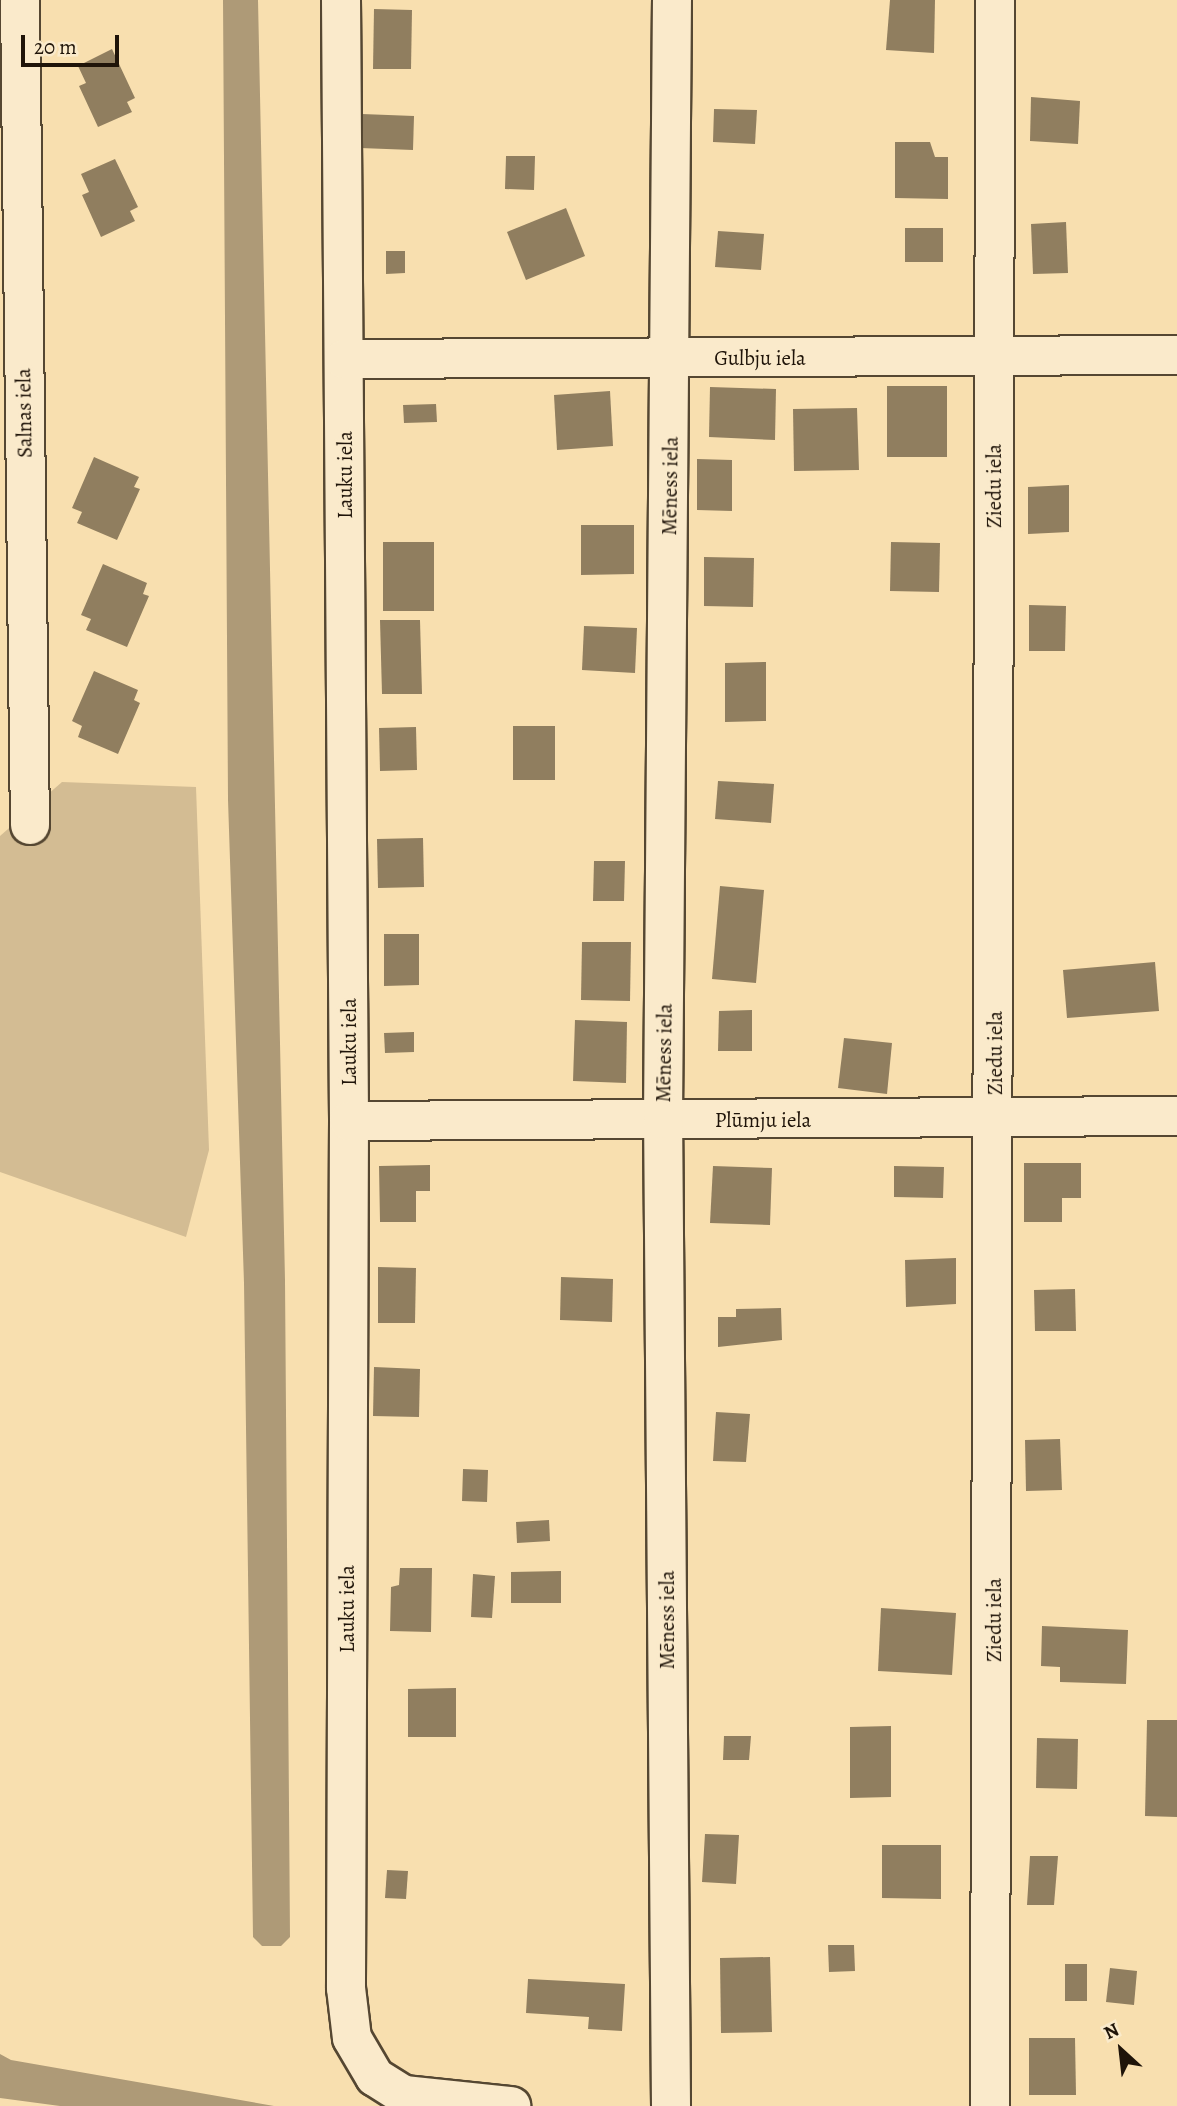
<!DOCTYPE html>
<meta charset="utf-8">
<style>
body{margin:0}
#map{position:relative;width:1177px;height:2106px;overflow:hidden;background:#f8dfaf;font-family:Alegreya,serif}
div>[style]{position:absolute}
.green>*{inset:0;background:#d3bc93}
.water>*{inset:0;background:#ae9a77}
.building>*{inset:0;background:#907e5f}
.roads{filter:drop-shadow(2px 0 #554732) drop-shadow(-2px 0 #554732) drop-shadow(0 2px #554732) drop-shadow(0 -2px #554732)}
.minor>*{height:38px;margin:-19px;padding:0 19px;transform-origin:19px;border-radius:19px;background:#faeacb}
span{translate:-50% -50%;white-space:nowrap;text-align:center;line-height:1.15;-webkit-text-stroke:5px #faeacb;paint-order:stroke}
.street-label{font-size:21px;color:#1f1409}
.north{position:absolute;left:1086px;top:2015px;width:70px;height:70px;-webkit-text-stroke:5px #faeacb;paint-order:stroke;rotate:333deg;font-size:19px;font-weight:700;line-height:28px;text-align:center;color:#1f1409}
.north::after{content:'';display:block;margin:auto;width:24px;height:32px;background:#1f1409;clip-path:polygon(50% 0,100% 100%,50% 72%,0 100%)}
.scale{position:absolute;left:21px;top:35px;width:98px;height:32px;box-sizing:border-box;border:4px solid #1f1409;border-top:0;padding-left:9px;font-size:21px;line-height:24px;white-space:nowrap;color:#1f1409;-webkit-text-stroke:5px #faeacb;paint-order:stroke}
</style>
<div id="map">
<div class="green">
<i style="clip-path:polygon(62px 782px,196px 787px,209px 1150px,186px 1237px,0 1172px,0 836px)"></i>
</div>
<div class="water">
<i style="clip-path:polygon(223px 0,258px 0,285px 1280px,290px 1937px,281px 1946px,262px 1946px,253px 1937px,244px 1283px,228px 800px)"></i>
<i style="clip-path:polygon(0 2054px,11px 2060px,274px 2106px,60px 2106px,0 2098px)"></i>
</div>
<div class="building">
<i style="clip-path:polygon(890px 0,935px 0,934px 53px,886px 50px)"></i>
<i style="clip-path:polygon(374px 9px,412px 10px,411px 69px,373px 69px)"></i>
<i style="clip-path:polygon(112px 49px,135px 98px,127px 102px,132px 112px,98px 127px,79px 86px,86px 83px,78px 66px)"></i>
<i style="clip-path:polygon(1031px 97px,1080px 101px,1078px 144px,1030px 141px)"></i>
<i style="clip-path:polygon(714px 109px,757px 110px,755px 144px,713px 142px)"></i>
<i style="clip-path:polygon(362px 114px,414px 116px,413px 150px,360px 148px)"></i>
<i style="clip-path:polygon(895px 142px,930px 142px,935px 157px,948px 157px,948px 199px,895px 198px)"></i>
<i style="clip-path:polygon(506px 156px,535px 156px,534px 190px,505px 189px)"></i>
<i style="clip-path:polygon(115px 159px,138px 207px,130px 211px,135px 221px,101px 237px,82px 195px,89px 192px,81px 174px)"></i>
<i style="clip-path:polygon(566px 208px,585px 256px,526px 280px,507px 232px)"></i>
<i style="clip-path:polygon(1066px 222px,1068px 273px,1033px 274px,1031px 224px)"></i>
<i style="clip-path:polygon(905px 228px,943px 228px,943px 262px,905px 262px)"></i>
<i style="clip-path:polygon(718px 231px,764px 234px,761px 270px,715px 267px)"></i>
<i style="clip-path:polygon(386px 251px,405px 251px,405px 273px,386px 274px)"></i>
<i style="clip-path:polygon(887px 386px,947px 386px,947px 457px,887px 457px)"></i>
<i style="clip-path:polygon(710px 387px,776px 389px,775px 440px,709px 437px)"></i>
<i style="clip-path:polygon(610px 391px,613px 446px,557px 450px,554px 395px)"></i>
<i style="clip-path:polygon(436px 404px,437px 422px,404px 423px,403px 405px)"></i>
<i style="clip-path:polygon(857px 408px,859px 470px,794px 471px,793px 409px)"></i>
<i style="clip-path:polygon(94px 457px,139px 477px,134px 487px,140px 489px,117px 540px,77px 523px,82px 512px,72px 508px)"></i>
<i style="clip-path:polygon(697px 459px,732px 460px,732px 511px,697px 510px)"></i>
<i style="clip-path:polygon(1069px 485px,1069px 532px,1028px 534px,1028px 487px)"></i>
<i style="clip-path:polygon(581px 525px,634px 525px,634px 574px,581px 575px)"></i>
<i style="clip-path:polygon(383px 542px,434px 542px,434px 611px,383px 611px)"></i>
<i style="clip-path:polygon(891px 542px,940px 543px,939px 592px,890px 591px)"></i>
<i style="clip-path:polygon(704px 557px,754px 558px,753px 607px,704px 606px)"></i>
<i style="clip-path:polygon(103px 564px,147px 583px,143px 594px,149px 596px,127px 647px,86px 630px,91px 619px,81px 615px)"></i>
<i style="clip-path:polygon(1029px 605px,1066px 606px,1065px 651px,1029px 651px)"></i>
<i style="clip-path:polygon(380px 620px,420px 620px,422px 694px,382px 694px)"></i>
<i style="clip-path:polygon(584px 626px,637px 628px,635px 673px,582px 670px)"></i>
<i style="clip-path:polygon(766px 662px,766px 721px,725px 722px,725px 663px)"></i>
<i style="clip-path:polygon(94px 671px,138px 690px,134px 700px,140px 703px,118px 754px,78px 737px,82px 726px,72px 721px)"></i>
<i style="clip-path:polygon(513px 726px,555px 726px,555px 780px,513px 780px)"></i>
<i style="clip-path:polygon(416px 727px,417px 770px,380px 771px,379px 728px)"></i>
<i style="clip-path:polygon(718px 781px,774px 784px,771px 823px,715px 819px)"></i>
<i style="clip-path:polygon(423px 838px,424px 887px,378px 888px,377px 839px)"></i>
<i style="clip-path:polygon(594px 861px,625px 861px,624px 901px,593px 901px)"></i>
<i style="clip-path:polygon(720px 886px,764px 890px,756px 983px,712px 979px)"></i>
<i style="clip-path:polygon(384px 934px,419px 934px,419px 985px,384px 986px)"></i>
<i style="clip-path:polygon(582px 942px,631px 942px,630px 1001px,581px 1000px)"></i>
<i style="clip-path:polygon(1155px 962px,1159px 1011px,1067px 1018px,1063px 970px)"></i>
<i style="clip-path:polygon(752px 1010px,752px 1051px,718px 1051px,719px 1011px)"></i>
<i style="clip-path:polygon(575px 1020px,627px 1022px,626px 1083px,573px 1081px)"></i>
<i style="clip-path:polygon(414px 1032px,414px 1052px,385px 1053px,384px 1033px)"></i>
<i style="clip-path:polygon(844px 1038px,892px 1043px,887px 1094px,838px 1088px)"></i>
<i style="clip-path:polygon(1024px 1163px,1081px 1163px,1081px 1198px,1062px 1198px,1062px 1222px,1024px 1222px)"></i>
<i style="clip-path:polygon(430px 1165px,430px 1191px,416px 1191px,416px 1222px,380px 1222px,379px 1166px)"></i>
<i style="clip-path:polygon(713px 1166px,772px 1168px,770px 1225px,710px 1223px)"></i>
<i style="clip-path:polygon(894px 1166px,944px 1167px,943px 1198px,894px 1197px)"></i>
<i style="clip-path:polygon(956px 1258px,956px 1304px,906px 1307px,905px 1260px)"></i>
<i style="clip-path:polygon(378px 1267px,416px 1268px,415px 1323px,378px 1323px)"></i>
<i style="clip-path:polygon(561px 1277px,613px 1279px,612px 1322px,560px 1320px)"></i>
<i style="clip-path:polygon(1075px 1289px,1076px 1331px,1035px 1331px,1034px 1290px)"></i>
<i style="clip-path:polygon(781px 1308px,782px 1340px,718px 1347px,718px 1317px,736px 1317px,736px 1309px)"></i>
<i style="clip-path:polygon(374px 1367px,420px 1369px,419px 1417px,373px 1416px)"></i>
<i style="clip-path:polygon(716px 1412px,750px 1414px,746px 1462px,713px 1461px)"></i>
<i style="clip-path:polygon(1060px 1439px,1062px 1490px,1026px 1491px,1025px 1440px)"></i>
<i style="clip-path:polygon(463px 1469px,488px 1470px,487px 1502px,462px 1501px)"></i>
<i style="clip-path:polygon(549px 1520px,550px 1541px,517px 1543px,516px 1522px)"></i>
<i style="clip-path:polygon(400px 1568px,432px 1568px,431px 1632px,390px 1631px,391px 1587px,399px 1585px)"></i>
<i style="clip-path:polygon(561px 1571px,561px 1603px,511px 1603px,511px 1572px)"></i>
<i style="clip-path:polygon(473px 1574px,495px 1576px,492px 1618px,471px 1617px)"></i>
<i style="clip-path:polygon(881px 1608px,956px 1613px,952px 1675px,878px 1671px)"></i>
<i style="clip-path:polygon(1042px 1626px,1128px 1630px,1126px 1684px,1060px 1682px,1060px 1667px,1041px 1666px)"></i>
<i style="clip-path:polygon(456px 1688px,456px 1737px,408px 1737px,408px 1689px)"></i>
<i style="clip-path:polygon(1147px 1720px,1177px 1720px,1177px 1817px,1145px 1816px)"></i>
<i style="clip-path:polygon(891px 1726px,891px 1797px,850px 1798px,850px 1727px)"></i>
<i style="clip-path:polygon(724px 1736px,751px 1736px,749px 1760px,723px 1760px)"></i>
<i style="clip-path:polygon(1037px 1738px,1078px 1739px,1077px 1789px,1036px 1788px)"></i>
<i style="clip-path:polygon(705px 1834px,739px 1835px,736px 1884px,702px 1882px)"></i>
<i style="clip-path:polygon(882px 1845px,941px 1845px,941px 1899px,882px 1898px)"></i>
<i style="clip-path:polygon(1030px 1856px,1058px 1856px,1054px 1905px,1027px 1905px)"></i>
<i style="clip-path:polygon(387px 1870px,408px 1871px,406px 1899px,385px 1898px)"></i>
<i style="clip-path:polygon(828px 1945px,854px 1945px,855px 1971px,829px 1972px)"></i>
<i style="clip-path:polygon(770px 1957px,772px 2032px,721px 2033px,720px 1958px)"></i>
<i style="clip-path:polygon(1065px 1964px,1087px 1964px,1087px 2001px,1065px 2001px)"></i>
<i style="clip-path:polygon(1110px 1968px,1137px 1971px,1134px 2005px,1106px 2002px)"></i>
<i style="clip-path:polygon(528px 1979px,625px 1984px,622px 2031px,588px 2029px,589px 2017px,526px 2013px)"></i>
<i style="clip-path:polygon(1029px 2038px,1075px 2038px,1076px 2095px,1029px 2095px)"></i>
</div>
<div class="roads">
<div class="minor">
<i style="left:20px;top:0;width:825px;rotate:89.31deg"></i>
<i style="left:341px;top:0;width:1121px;rotate:89.59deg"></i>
<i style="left:349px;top:1121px;width:867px;rotate:90.2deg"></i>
<i style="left:346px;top:1988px;width:50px;rotate:83.2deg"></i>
<i style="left:352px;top:2038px;width:45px;rotate:59.5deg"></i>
<i style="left:375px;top:2077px;width:34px;rotate:32deg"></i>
<i style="left:404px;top:2095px;width:108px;rotate:5.9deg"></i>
<i style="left:344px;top:359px;width:833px;rotate:-0.28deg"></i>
<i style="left:349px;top:1121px;width:828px;rotate:-0.35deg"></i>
<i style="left:671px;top:2106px;width:987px;rotate:-90.46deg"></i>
<i style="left:663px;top:1119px;width:1119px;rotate:-89.54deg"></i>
<i style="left:990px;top:2106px;width:2106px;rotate:-89.86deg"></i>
</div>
</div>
<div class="street-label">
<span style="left:760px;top:358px">Gulbju iela</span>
<span style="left:24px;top:413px;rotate:-91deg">Salnas iela</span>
<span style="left:345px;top:475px;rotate:-90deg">Lauku iela</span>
<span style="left:670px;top:486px;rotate:-89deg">Mēness iela</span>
<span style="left:994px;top:486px;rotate:-90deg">Ziedu iela</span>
<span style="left:349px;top:1042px;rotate:-90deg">Lauku iela</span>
<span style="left:664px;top:1053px;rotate:-89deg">Mēness iela</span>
<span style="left:995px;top:1053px;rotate:-90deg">Ziedu iela</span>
<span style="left:763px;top:1120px">Plūmju iela</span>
<span style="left:347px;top:1609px;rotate:-90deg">Lauku iela</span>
<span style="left:667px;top:1620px;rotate:-90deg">Mēness iela</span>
<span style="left:994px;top:1620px;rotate:-90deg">Ziedu iela</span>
</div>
<div class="north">N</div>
<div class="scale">20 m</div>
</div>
